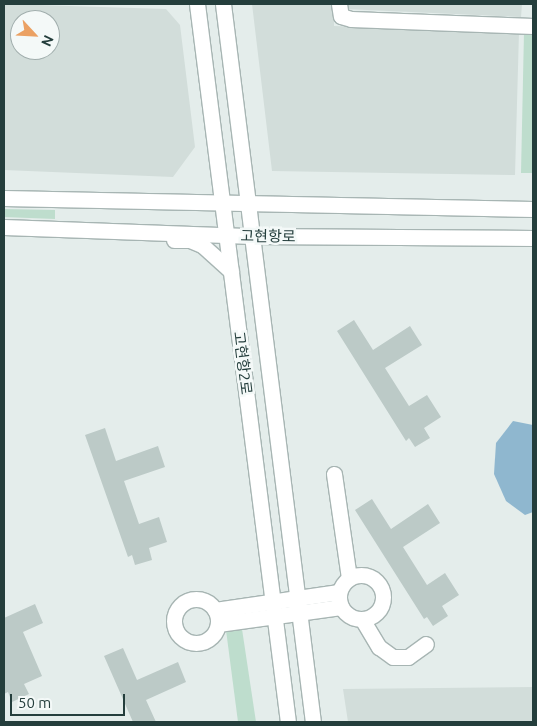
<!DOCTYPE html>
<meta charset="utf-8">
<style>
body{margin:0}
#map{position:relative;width:537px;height:726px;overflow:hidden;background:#e4edeb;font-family:Ubuntu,"Noto Sans KR",sans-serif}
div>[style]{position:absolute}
.built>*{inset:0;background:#d2ddda}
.green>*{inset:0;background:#beddcd}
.water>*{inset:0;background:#8fb7cf}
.building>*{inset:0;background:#bccac7}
.roads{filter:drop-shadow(1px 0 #a7b5b3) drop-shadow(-1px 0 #a7b5b3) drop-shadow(0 1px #a7b5b3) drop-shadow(0 -1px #a7b5b3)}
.minor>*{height:15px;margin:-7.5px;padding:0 7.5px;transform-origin:7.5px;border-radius:7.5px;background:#fff}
.minor>.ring{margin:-7.5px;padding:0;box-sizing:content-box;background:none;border:15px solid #fff;border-radius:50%}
span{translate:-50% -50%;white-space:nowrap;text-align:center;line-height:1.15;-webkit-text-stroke:5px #f4f9f8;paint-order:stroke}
.street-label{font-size:15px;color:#243e3c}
.frame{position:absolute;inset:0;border:5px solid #243e3c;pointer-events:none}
.north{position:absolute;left:10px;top:10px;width:50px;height:50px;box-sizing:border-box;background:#f4f9f8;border:1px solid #a1aead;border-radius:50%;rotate:115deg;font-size:14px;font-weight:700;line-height:20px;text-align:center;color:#243e3c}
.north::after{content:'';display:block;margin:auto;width:18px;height:22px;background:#eba163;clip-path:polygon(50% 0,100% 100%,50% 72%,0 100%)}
.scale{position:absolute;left:10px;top:694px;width:115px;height:22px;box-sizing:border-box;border:2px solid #243e3c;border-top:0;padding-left:6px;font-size:15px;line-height:18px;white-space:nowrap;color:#243e3c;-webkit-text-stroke:4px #f4f9f8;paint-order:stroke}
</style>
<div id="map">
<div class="built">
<i style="clip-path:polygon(evenodd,4px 4px,166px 9px,180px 25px,195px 147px,173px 177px,4px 170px,4px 4px,20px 20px,50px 20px,50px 50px,20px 50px,20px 20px)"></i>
<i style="clip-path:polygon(252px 4px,334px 4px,334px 26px,519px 32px,515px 175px,272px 171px)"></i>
<i style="clip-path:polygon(345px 4px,522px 4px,521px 17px,345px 9px)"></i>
<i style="clip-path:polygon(533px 687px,533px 722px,348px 722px,343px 689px)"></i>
</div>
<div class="green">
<i style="clip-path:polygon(524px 32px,533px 33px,533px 173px,521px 173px)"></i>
<i style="clip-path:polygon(4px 209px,55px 210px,55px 219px,4px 217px)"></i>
<i style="clip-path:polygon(242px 629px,256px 722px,238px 722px,226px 630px)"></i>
</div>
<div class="water">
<i style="clip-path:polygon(513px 421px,533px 425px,533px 512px,525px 515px,506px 501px,494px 474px,496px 443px)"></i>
</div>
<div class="building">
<i style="clip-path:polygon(354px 320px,373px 350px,410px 326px,422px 345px,385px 368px,409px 406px,427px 395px,441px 417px,424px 428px,430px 438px,415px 447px,409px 438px,406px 441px,337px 331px)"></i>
<i style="clip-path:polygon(105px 428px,116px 461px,158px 446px,165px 467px,124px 481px,139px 524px,159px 517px,167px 542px,149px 548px,152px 560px,135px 565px,132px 555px,128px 557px,85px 435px)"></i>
<i style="clip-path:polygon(372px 499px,391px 529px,428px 504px,440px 523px,403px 547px,427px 585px,445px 573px,459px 595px,442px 606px,448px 616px,433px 626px,427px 617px,424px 619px,355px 510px)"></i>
<i style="clip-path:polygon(35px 604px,43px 623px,23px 632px,42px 676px,24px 684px,29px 694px,12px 702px,8px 692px,4px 694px,4px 618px)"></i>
<i style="clip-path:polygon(123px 648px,137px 680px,178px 662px,186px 682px,146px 700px,156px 722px,133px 722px,104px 656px)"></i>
</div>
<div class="roads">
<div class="minor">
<i style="left:197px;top:4px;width:724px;rotate:82.78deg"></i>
<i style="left:223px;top:4px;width:724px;rotate:82.86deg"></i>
<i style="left:339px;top:4px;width:12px;rotate:81deg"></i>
<i style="left:341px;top:16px;width:10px;rotate:17deg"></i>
<i style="left:351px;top:19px;width:182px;rotate:2.2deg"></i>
<i style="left:4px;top:198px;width:529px;rotate:1.19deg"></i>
<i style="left:4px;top:227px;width:249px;rotate:2.1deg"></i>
<i style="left:253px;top:236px;width:280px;rotate:0.4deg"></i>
<i style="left:174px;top:240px;width:16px"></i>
<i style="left:190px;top:240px;width:13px;rotate:23deg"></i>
<i style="left:202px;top:245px;width:39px;rotate:42deg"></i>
<i style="left:334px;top:474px;width:105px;rotate:81.8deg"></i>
<i class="ring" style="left:339px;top:575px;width:29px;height:29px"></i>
<i class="ring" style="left:174px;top:599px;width:29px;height:29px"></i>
<i style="left:215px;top:610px;width:125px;rotate:-8.3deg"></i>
<i style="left:362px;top:619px;width:33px;rotate:59deg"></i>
<i style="left:379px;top:647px;width:17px;rotate:36deg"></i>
<i style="left:393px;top:657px;width:15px"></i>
<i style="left:408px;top:657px;width:22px;rotate:-36deg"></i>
<i style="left:218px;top:624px;width:124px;rotate:-7.9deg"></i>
</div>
</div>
<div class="street-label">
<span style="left:268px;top:236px;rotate:1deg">고현항로</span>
<span style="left:243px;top:363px;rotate:83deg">고현항2로</span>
</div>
<div class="frame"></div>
<div class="north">N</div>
<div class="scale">50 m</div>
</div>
